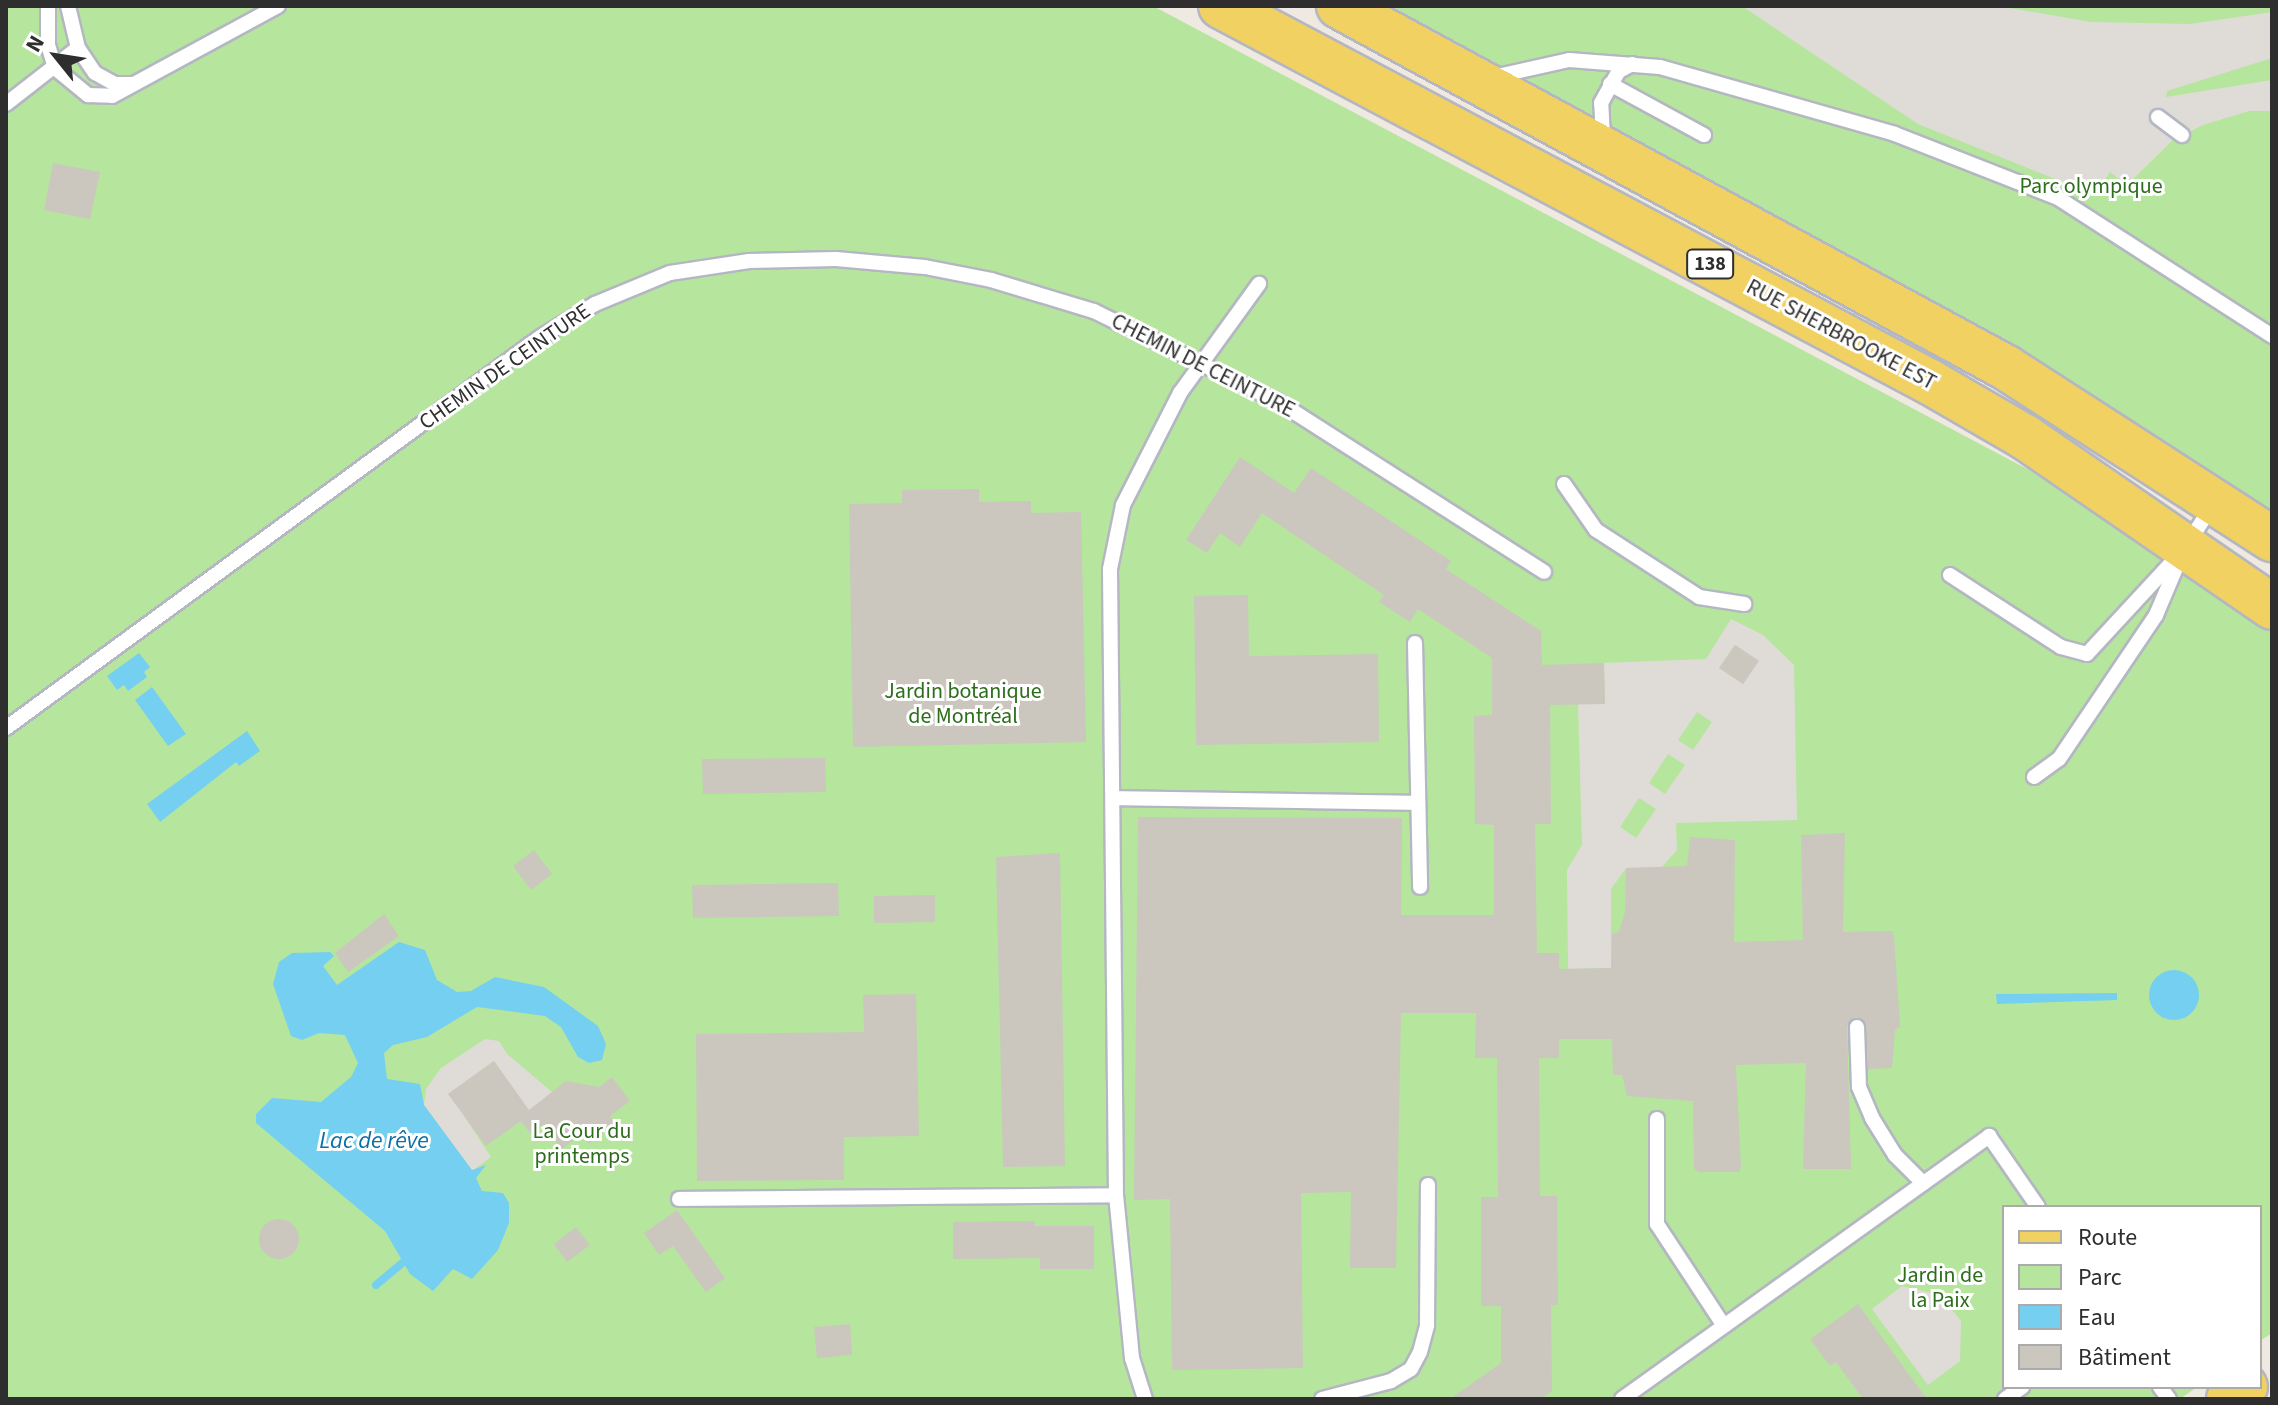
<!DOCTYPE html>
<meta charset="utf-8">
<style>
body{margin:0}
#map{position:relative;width:2278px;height:1405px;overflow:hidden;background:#efe9e1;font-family:"Source Sans 3",sans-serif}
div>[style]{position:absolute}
.green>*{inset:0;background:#b6e59e}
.plaza>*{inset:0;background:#dfdcd8}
.water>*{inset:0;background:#75cff0}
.round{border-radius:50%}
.stream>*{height:8px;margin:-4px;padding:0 4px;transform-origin:4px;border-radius:4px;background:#75cff0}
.building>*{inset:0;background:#cbc7bf}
.roads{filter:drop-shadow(2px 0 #b4b7c1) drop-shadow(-2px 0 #b4b7c1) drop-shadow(0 2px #b4b7c1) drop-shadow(0 -2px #b4b7c1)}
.service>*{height:14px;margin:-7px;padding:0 7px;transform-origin:7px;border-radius:7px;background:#fff}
.primary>*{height:44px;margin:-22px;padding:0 22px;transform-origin:22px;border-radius:22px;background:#f2d163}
span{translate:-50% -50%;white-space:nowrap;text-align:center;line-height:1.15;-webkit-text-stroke:6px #fff;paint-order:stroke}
.shield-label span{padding:2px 6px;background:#fff;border:2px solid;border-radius:6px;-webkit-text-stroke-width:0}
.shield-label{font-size:20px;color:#2e2e2e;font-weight:700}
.park-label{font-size:22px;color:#2c6e1b}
.street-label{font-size:22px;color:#2e2e2e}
.water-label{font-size:24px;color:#0d6fa3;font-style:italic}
.frame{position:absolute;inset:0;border:8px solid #2e2e2e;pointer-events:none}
.legend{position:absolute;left:2002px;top:1205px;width:260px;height:184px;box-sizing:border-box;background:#fff;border:2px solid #ababab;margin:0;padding:10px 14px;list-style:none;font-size:24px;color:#2e2e2e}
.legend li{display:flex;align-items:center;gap:16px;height:40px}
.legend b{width:40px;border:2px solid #ababab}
.north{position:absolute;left:16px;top:16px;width:80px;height:80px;-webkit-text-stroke:6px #fff;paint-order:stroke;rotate:300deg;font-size:22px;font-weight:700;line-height:32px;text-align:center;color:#2e2e2e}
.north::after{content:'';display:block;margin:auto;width:28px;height:36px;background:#2e2e2e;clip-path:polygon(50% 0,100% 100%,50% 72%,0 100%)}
</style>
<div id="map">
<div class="green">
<i style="clip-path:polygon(6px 6px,1153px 6px,2029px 470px,2272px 633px,2272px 1333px,2260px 1341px,2260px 1207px,2004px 1207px,2004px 1387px,2197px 1387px,2180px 1399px,6px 1399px)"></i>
<i style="clip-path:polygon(1383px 6px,2272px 6px,2272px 519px)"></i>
</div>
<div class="plaza">
<i style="clip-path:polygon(1742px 6px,1998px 6px,2091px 22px,2190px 24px,2272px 12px,2272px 58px,2167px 91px,2166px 97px,2272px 80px,2272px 111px,2249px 111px,2203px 125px,2173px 140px,2127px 185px,2110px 172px,2095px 195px,1918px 124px)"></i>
<i style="clip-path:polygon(evenodd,1731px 619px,1763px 635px,1794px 665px,1797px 820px,1676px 823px,1677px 850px,1662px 867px,1626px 868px,1611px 889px,1611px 968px,1568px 969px,1567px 870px,1582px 845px,1578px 704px,1605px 704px,1604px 663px,1706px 659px,1731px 619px,1735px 645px,1758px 660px,1743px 684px,1719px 668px,1735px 645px,1731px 619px,1697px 712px,1712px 722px,1693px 750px,1678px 740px,1697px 712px,1731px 619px,1668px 754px,1685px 765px,1665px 794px,1649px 783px,1668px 754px,1731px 619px,1639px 798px,1656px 809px,1636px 838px,1620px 827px,1639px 798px)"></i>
<i style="clip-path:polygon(485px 1039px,499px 1041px,507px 1054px,552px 1092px,534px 1118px,494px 1061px,449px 1093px,491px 1157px,472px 1171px,424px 1105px,426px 1089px,441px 1068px)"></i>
<i style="clip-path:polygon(1902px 1286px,1940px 1295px,1961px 1321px,1960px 1361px,1928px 1385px,1872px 1309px)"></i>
</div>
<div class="water">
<i style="clip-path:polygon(139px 653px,150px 667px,144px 672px,147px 677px,128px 691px,124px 685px,117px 690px,107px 676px)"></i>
<i style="clip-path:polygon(152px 687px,186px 734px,168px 746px,135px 700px)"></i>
<i style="clip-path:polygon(247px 731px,260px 751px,239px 766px,236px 762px,160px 822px,147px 804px)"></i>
<i style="clip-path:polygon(399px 942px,425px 950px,437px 980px,457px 992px,471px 991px,495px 977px,544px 987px,598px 1026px,606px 1044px,602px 1060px,589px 1063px,578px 1057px,561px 1027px,545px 1016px,477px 1007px,427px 1037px,393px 1045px,384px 1053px,387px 1079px,420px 1084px,424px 1105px,472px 1170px,486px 1165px,476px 1178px,482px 1191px,503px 1193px,509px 1203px,509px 1223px,498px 1250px,472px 1279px,453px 1269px,433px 1291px,410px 1274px,385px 1231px,256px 1123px,256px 1114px,272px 1098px,321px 1102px,351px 1077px,358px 1063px,345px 1035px,319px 1033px,302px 1040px,291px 1036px,273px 984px,279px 962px,292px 953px,330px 952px,334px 956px,323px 966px,337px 985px)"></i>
<i class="round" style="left:2149px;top:970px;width:50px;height:50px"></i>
<i style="clip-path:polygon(2117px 993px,2117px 1000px,1997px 1004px,1996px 994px)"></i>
</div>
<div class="stream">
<i style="left:376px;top:1285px;width:35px;rotate:-40deg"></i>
</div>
<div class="building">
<i style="clip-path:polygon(53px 163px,100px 172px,90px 219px,44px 210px)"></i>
<i style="clip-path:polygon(1240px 457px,1294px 493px,1311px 468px,1451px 561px,1446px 569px,1541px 631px,1542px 665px,1604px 663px,1605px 704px,1550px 705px,1551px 824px,1535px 824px,1537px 953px,1559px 953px,1559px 969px,1611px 968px,1612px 934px,1619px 932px,1625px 912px,1626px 868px,1687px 866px,1690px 837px,1735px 840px,1734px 942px,1803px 940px,1801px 835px,1845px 833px,1843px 932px,1892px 931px,1894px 936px,1900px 1027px,1895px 1030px,1892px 1068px,1868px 1069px,1866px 1022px,1856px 1017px,1847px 1027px,1851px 1169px,1803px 1169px,1806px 1063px,1736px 1065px,1741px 1167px,1739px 1172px,1698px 1172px,1694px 1168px,1693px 1101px,1627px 1096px,1622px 1075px,1613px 1075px,1612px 1039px,1559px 1039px,1559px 1058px,1539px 1058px,1540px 1196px,1557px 1196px,1558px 1305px,1551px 1305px,1552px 1391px,1541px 1399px,1450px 1399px,1501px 1363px,1501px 1306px,1481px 1306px,1481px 1197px,1498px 1197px,1497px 1058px,1475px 1058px,1476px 1013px,1401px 1013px,1396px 1268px,1350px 1268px,1351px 1192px,1301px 1193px,1303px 1368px,1172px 1370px,1170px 1199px,1134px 1200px,1138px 817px,1402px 818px,1401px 915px,1494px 915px,1494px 825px,1475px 824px,1474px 716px,1492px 715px,1492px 658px,1418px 609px,1410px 622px,1379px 602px,1384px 595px,1262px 513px,1240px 547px,1220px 533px,1207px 553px,1186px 540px)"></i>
<i style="clip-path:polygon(979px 489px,979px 502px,1031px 501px,1031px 513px,1081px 512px,1086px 742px,853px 747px,849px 504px,902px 503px,902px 490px)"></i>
<i style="clip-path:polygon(1248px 595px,1249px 656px,1378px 654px,1379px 742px,1196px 745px,1194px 596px)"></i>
<i style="clip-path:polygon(1735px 645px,1759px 661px,1743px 684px,1719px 668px)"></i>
<i style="clip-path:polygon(825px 758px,826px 792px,703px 794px,702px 759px)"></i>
<i style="clip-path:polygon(534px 850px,552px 874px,531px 890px,513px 866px)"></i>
<i style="clip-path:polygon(1060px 853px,1065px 1166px,1003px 1167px,996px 857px)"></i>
<i style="clip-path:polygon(838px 883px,839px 916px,693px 918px,692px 885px)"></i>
<i style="clip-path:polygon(935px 895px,935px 922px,874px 923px,874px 896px)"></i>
<i style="clip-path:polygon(384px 914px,399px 936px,348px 972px,335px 953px)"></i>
<i style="clip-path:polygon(916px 994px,919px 1136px,844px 1137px,844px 1180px,697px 1181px,696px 1034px,864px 1032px,863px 995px)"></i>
<i style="clip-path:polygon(494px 1061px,529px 1110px,566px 1081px,599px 1087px,612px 1077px,630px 1101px,610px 1116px,616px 1124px,589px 1144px,582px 1134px,562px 1149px,544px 1124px,531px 1134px,521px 1121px,486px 1146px,448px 1094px)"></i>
<i style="clip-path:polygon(677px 1210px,725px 1278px,706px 1292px,673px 1246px,659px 1255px,644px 1233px)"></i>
<i class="round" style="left:259px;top:1219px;width:40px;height:40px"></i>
<i style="clip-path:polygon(1035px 1221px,1035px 1226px,1094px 1226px,1094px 1269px,1040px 1269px,1040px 1258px,953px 1259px,953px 1222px)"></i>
<i style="clip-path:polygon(576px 1227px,590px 1245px,567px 1262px,554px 1244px)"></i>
<i style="clip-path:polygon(1858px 1304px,1891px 1350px,1927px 1399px,1863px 1399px,1836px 1362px,1830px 1366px,1810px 1339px)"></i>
<i style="clip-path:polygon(850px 1324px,852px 1355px,817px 1358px,814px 1327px)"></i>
</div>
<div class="roads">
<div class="service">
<i style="left:48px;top:6px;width:39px;rotate:90deg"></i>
<i style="left:48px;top:45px;width:24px;rotate:73deg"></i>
<i style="left:55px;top:68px;width:43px;rotate:39.3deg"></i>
<i style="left:88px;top:95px;width:24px;rotate:2deg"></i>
<i style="left:112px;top:96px;width:189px;rotate:-28.5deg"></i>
<i style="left:68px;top:6px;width:43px;rotate:76.6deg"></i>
<i style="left:78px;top:48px;width:30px;rotate:56deg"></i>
<i style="left:95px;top:73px;width:23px;rotate:29deg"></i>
<i style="left:115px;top:84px;width:18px"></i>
<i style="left:1493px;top:77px;width:78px;rotate:-12.6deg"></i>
<i style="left:1569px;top:60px;width:91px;rotate:4.4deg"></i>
<i style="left:1660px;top:67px;width:244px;rotate:15.9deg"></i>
<i style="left:1895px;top:134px;width:175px;rotate:21.4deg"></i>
<i style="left:2058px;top:198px;width:255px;rotate:32.8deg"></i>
<i style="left:1610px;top:84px;width:107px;rotate:28.5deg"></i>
<i style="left:6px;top:104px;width:91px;rotate:-37.9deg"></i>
<i style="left:2158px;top:117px;width:30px;rotate:37deg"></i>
<i style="left:1603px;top:137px;width:34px;rotate:-93deg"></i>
<i style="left:1601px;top:103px;width:37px;rotate:-61deg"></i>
<i style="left:1619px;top:71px;width:15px;rotate:-28deg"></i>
<i style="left:1564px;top:484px;width:56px;rotate:55.2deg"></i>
<i style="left:1596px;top:530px;width:123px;rotate:33deg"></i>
<i style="left:1699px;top:597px;width:46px;rotate:8.8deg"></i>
<i style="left:1950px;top:575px;width:132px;rotate:33deg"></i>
<i style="left:2061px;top:647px;width:27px;rotate:15deg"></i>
<i style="left:2087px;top:654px;width:144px;rotate:-47.2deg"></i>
<i style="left:2185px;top:548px;width:50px;rotate:-57.3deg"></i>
<i style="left:1415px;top:643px;width:244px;rotate:88.8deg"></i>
<i style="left:6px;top:728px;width:660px;rotate:-36.19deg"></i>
<i style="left:539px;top:338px;width:66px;rotate:-31.3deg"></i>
<i style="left:595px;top:304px;width:81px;rotate:-22.5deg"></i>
<i style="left:670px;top:273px;width:80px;rotate:-8.6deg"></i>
<i style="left:749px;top:261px;width:87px;rotate:-1.3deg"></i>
<i style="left:836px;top:259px;width:89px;rotate:5.1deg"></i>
<i style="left:925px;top:267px;width:67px;rotate:11.1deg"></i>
<i style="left:991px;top:280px;width:108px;rotate:16.8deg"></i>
<i style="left:1094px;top:311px;width:204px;rotate:26.2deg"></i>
<i style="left:1277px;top:401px;width:317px;rotate:32.6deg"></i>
<i style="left:2034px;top:777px;width:31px;rotate:-36deg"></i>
<i style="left:2059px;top:759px;width:174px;rotate:-56deg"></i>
<i style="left:2156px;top:615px;width:66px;rotate:-66.9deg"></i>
<i style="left:1114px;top:798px;width:304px;rotate:0.9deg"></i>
<i style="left:1857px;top:1027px;width:60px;rotate:88.1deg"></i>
<i style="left:1859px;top:1087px;width:34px;rotate:67deg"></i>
<i style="left:1872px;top:1118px;width:44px;rotate:58.1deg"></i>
<i style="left:1895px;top:1155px;width:40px;rotate:45deg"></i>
<i style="left:1657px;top:1119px;width:105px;rotate:90deg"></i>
<i style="left:1657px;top:1224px;width:122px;rotate:56.7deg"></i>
<i style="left:679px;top:1199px;width:437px;rotate:-0.5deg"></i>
<i style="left:2160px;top:1387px;width:15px;rotate:53deg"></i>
<i style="left:1145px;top:1399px;width:43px;rotate:-107.6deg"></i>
<i style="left:1132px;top:1358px;width:164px;rotate:-95.6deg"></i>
<i style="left:1116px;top:1195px;width:626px;rotate:-90.55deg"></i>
<i style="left:1110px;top:569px;width:65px;rotate:-78.5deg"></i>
<i style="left:1123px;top:505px;width:126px;rotate:-63deg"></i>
<i style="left:1180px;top:393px;width:135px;rotate:-54.1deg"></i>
<i style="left:1322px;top:1399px;width:71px;rotate:-14.6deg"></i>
<i style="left:1391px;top:1381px;width:23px;rotate:-31deg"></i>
<i style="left:1411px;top:1369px;width:19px;rotate:-62deg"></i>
<i style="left:1420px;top:1352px;width:28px;rotate:-75deg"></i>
<i style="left:1427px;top:1325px;width:140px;rotate:-89.6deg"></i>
<i style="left:1622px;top:1399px;width:452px;rotate:-35.6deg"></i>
<i style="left:1989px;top:1136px;width:86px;rotate:55.4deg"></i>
<i style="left:2005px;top:1399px;width:21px;rotate:-35deg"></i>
</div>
<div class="primary">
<i style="left:1221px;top:6px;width:803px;rotate:27.94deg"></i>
<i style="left:1930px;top:382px;width:110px;rotate:30.1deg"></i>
<i style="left:2025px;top:437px;width:300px;rotate:34.5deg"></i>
<i style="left:1339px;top:6px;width:758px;rotate:28.46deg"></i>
<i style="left:2005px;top:367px;width:318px;rotate:32.8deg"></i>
<i style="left:2229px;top:1399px;width:20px;rotate:-37deg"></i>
</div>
</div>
<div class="shield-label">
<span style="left:1710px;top:264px">138</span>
</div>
<div class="park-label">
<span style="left:2091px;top:187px">Parc olympique</span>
<span style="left:963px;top:704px">Jardin botanique<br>de Montréal</span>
<span style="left:582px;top:1144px">La Cour du<br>printemps</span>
<span style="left:1940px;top:1288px">Jardin de<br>la Paix</span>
</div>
<div class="street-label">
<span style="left:1841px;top:335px;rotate:28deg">RUE SHERBROOKE EST</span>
<span style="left:1203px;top:366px;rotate:27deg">CHEMIN DE CEINTURE</span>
<span style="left:505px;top:367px;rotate:-35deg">CHEMIN DE CEINTURE</span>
</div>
<div class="water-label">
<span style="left:374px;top:1141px">Lac de rêve</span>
</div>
<div class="frame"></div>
<ul class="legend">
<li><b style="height:10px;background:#f2d163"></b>Route</li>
<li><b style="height:22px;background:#b6e59e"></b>Parc</li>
<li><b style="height:22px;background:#75cff0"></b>Eau</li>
<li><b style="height:22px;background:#cbc7bf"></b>Bâtiment</li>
</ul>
<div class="north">N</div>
</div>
